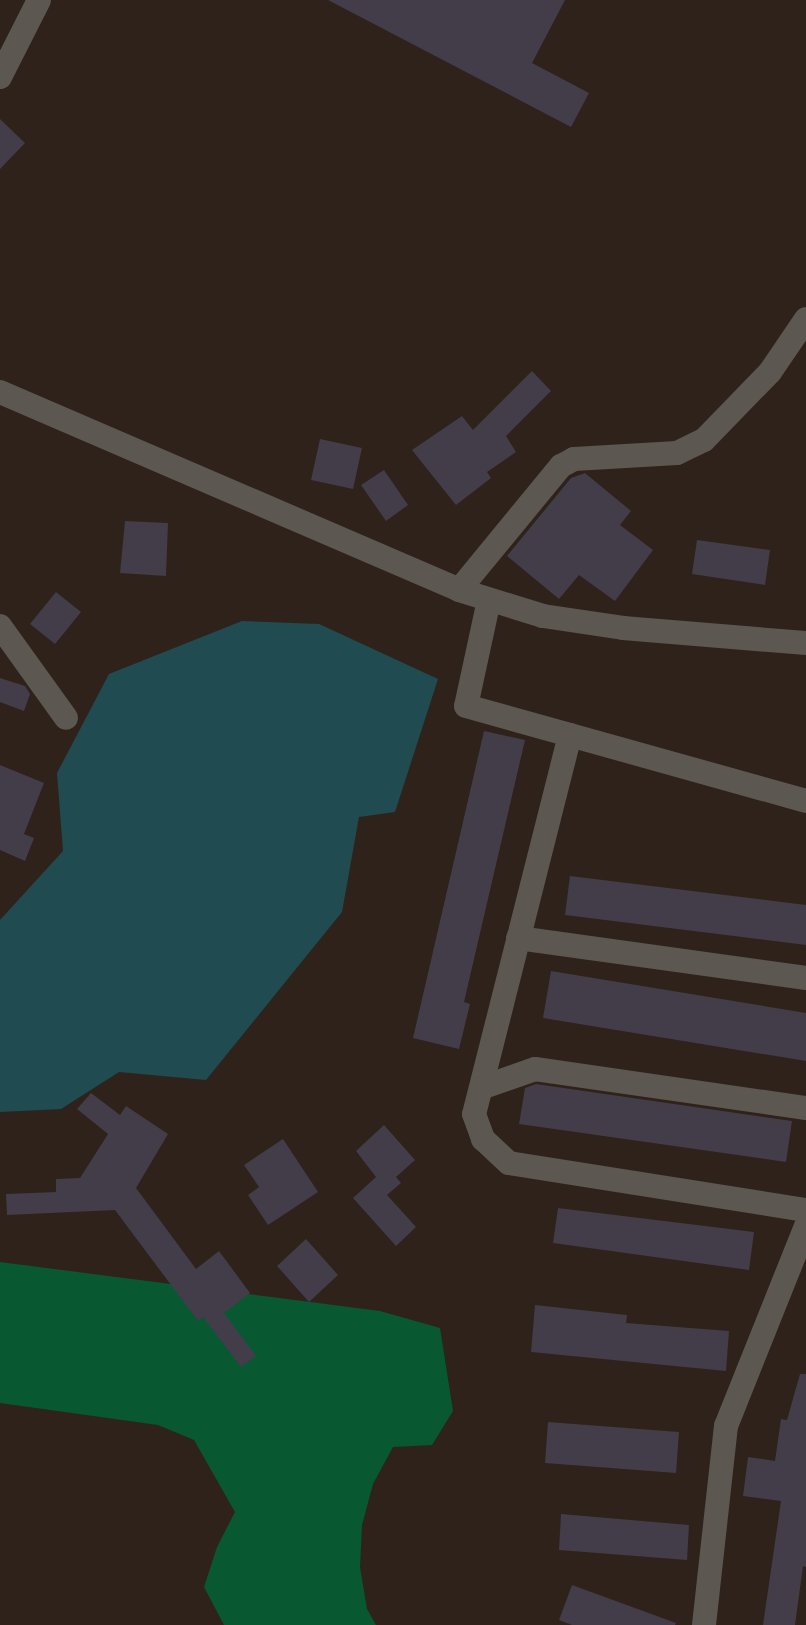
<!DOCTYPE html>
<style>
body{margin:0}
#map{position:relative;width:806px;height:1625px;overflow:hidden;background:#2f221b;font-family:"Sofia Sans Condensed",sans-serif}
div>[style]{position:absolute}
.forest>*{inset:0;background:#085832}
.water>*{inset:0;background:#204b51}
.building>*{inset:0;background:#433c49}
.minor>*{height:24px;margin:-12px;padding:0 12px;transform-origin:12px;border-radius:12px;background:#5c5751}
span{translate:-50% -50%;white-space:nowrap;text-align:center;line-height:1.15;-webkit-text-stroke:7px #2f221b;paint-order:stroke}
</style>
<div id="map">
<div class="forest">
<i style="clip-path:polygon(0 1262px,380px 1311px,440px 1328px,453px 1411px,432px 1445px,393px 1447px,373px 1484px,362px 1525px,360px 1567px,367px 1609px,376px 1625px,224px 1625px,204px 1587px,217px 1547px,235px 1512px,194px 1440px,158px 1425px,0 1403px)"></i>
</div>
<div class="water">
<i style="clip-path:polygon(242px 621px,319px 624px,438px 679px,395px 812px,359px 817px,342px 912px,206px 1080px,119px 1072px,61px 1109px,0 1112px,0 920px,63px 851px,57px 773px,109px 674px)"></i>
</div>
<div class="building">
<i style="clip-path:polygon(328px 0,565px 0,532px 63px,589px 93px,571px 127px)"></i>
<i style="clip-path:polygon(0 119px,25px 143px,0 169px)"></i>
<i style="clip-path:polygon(532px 371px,551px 391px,506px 436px,516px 452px,487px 472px,491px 478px,456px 505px,412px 450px,462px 416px,473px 430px)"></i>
<i style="clip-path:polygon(320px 439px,362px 448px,353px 489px,311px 480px)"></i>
<i style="clip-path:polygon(384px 470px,408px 505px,386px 521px,361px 485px)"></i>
<i style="clip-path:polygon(585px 473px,631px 511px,620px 525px,653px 550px,615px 601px,579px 575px,559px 599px,507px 556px,571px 478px)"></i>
<i style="clip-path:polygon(125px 521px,168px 523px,166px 576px,120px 573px)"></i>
<i style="clip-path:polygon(697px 540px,770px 550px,765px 585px,692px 574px)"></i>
<i style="clip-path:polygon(56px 592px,81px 612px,55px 644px,30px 624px)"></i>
<i style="clip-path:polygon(0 678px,25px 686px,30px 694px,24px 711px,0 702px)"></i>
<i style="clip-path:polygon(484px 731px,525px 740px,464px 1002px,470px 1004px,459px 1049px,413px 1038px)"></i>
<i style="clip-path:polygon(0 765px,44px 783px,24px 834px,34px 838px,25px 861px,0 850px)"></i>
<i style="clip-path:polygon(570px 876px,806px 905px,806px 945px,565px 915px)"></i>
<i style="clip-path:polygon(551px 971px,806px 1013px,806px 1061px,543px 1018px)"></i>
<i style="clip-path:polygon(536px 1084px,792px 1121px,786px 1162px,519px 1124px,525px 1088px)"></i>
<i style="clip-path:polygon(91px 1093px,120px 1115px,126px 1106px,168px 1134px,136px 1188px,196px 1269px,219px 1251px,250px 1293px,224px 1313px,256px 1356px,241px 1367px,203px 1317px,198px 1321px,115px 1210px,7px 1215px,6px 1194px,56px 1192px,56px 1179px,80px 1178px,108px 1134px,77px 1109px)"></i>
<i style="clip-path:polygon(384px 1125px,415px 1160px,396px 1177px,401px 1183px,387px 1195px,416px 1227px,396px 1246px,353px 1198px,376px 1177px,356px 1151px)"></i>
<i style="clip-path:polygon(283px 1139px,318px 1192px,268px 1225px,248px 1195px,259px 1187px,244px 1165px)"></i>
<i style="clip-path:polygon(558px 1208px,754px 1232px,749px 1270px,553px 1243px)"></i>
<i style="clip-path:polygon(306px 1239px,338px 1275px,309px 1302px,277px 1266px)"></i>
<i style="clip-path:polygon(535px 1305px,627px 1315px,626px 1323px,729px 1331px,726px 1371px,531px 1352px)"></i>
<i style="clip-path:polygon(800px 1374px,806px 1374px,806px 1567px,803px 1566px,795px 1625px,763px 1625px,781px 1501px,743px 1496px,748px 1457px,775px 1461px,781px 1419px,787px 1420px)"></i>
<i style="clip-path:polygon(548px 1422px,679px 1432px,676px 1473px,545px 1463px)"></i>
<i style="clip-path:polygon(561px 1514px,689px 1525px,687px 1560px,559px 1550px)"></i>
<i style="clip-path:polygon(572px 1585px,676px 1623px,675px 1625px,572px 1625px,559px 1620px)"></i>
</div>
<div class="minor">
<i style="left:0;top:77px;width:86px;rotate:-63.1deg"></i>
<i style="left:0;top:392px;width:500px;rotate:23.3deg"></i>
<i style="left:459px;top:590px;width:88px;rotate:17.2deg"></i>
<i style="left:543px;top:616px;width:81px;rotate:8.5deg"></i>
<i style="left:623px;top:628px;width:184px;rotate:4.7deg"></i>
<i style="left:459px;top:590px;width:161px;rotate:-50.6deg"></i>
<i style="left:561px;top:466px;width:15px;rotate:-28deg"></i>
<i style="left:574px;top:459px;width:103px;rotate:-3.3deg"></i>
<i style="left:677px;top:453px;width:30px;rotate:-26deg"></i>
<i style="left:704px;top:440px;width:95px;rotate:-45.9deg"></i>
<i style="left:770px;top:372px;width:64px;rotate:-55.8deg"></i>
<i style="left:489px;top:600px;width:108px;rotate:102.2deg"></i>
<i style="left:466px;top:706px;width:353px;rotate:15.6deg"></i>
<i style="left:0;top:626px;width:113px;rotate:54.3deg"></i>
<i style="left:570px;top:735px;width:391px;rotate:104.2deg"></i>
<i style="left:474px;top:1114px;width:27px;rotate:70deg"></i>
<i style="left:483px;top:1139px;width:35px;rotate:43deg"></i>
<i style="left:509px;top:1163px;width:301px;rotate:9deg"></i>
<i style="left:518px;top:938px;width:291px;rotate:7.9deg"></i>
<i style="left:481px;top:1088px;width:57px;rotate:-19.4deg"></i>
<i style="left:535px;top:1069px;width:274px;rotate:8.2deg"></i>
<i style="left:704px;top:1625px;width:200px;rotate:-83.7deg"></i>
<i style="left:726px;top:1426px;width:215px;rotate:-68.2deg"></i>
</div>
</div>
